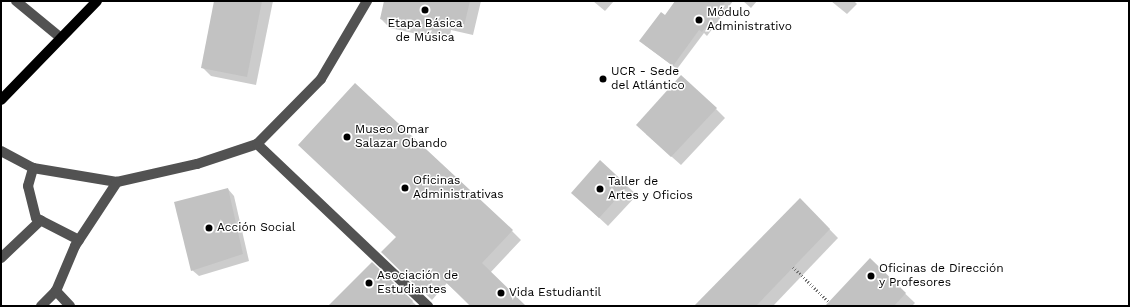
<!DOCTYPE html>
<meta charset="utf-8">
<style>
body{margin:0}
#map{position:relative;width:1130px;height:307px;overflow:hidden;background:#fff;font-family:"Work Sans",sans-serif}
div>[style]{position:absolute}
.shadow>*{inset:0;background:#0003}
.building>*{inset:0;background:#c2c2c2}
.path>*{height:2.5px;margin-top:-1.25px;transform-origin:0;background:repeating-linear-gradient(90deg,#747474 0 1px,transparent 0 3px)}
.minor>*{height:10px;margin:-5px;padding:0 5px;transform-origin:5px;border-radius:5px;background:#525252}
.major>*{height:10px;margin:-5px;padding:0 5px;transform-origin:5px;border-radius:5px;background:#000}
.dots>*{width:11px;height:11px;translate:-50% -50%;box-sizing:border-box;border:2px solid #fff;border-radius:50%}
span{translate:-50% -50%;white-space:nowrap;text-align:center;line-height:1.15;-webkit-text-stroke:3px #fff;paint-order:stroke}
.poi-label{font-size:12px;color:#000}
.left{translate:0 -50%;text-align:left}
.frame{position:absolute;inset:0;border:2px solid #000;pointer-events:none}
</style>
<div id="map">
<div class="shadow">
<i style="clip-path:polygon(215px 1px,273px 1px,256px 85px,211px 76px,202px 67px)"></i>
<i style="clip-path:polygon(385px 1px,481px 1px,473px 35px,451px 30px,449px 41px,390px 28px,381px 19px)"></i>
<i style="clip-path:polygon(593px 1px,614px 1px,605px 11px)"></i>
<i style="clip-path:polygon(676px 1px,733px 1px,707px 36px,704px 33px,677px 69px,645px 45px)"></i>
<i style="clip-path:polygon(743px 1px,757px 1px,751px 8px)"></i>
<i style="clip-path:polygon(831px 1px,854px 1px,857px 4px,847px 14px)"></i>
<i style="clip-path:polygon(716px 109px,725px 118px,681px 165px,646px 134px)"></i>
<i style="clip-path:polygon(601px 162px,637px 195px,608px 226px,582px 202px)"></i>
<i style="clip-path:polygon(228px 189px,234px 196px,249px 261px,199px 276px,192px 270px)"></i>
<i style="clip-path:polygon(800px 199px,838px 238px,773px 306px,696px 306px)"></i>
<i style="clip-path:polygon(512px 231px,521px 240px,490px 273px,525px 306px,470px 306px,447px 283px,432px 300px,391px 261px)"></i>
<i style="clip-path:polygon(870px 260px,915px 303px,912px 306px,826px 306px)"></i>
<i style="clip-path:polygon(372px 263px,417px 306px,338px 306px)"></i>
</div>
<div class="building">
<i style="clip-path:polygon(214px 1px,262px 1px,247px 77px,201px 68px)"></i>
<i style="clip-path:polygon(384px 1px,470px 1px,464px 26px,442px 21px,440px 32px,380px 19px)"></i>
<i style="clip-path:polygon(675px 1px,726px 1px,702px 32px,699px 30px,673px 66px,639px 41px,661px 12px,665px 15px)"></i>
<i style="clip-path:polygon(681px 75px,717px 108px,671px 157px,636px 125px)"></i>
<i style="clip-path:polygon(355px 83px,513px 230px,482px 263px,526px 306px,471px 306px,438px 275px,422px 292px,381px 252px,396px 237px,298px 145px)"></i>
<i style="clip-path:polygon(600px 160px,628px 186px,599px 218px,571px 193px)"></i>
<i style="clip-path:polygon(228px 188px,243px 254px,191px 271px,174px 202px)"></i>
<i style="clip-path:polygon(800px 198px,830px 229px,756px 306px,694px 306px)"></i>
<i style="clip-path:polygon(870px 258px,906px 293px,894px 306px,825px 306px)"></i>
<i style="clip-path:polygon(372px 262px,413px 301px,409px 306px,328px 306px)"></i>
</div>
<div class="path">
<i style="left:793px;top:267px;width:50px;rotate:44.2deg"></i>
</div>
<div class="minor">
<i style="left:16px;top:1px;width:58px;rotate:39.4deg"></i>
<i style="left:257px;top:144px;width:236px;rotate:43.5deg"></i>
<i style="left:1px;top:151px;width:36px;rotate:28deg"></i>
<i style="left:79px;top:240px;width:48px;rotate:-152.9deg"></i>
<i style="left:36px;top:218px;width:33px;rotate:-104deg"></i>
<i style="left:28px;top:186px;width:19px;rotate:-74deg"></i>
<i style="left:33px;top:168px;width:85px;rotate:9.5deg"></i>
<i style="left:117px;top:182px;width:82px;rotate:-12.7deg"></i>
<i style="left:197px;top:164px;width:63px;rotate:-18.4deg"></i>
<i style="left:257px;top:144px;width:91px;rotate:-45.4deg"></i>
<i style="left:321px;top:79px;width:91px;rotate:-59.5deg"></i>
<i style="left:1px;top:258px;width:55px;rotate:-43.5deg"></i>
<i style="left:41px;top:306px;width:21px;rotate:-45deg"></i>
<i style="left:70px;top:306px;width:21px;rotate:-133deg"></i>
<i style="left:56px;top:291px;width:49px;rotate:-67.1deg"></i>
<i style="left:75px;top:246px;width:77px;rotate:-56.7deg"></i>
</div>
<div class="major">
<i style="left:1px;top:100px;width:138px;rotate:-45.9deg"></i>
</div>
<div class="dots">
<i style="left:425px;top:10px;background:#000"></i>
<i style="left:699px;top:20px;background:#000"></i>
<i style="left:603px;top:79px;background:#000"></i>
<i style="left:347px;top:137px;background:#000"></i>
<i style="left:405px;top:188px;background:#000"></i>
<i style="left:600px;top:189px;background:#000"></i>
<i style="left:209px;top:228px;background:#000"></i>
<i style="left:871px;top:276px;background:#000"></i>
<i style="left:369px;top:283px;background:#000"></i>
<i style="left:501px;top:293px;background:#000"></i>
</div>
<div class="poi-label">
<span class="left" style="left:707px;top:20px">Módulo<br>Administrativo</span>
<span style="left:425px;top:31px">Etapa Básica<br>de Música</span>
<span class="left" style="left:611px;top:79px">UCR - Sede<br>del Atlántico</span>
<span class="left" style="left:355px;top:137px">Museo Omar<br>Salazar Obando</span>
<span class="left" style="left:413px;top:188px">Oficinas<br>Administrativas</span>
<span class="left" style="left:608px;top:189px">Taller de<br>Artes y Oficios</span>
<span class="left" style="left:217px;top:228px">Acción Social</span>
<span class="left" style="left:879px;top:276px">Oficinas de Dirección<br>y Profesores</span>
<span class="left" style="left:377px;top:283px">Asociación de<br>Estudiantes</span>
<span class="left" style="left:509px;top:293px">Vida Estudiantil</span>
</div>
<div class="frame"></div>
</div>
